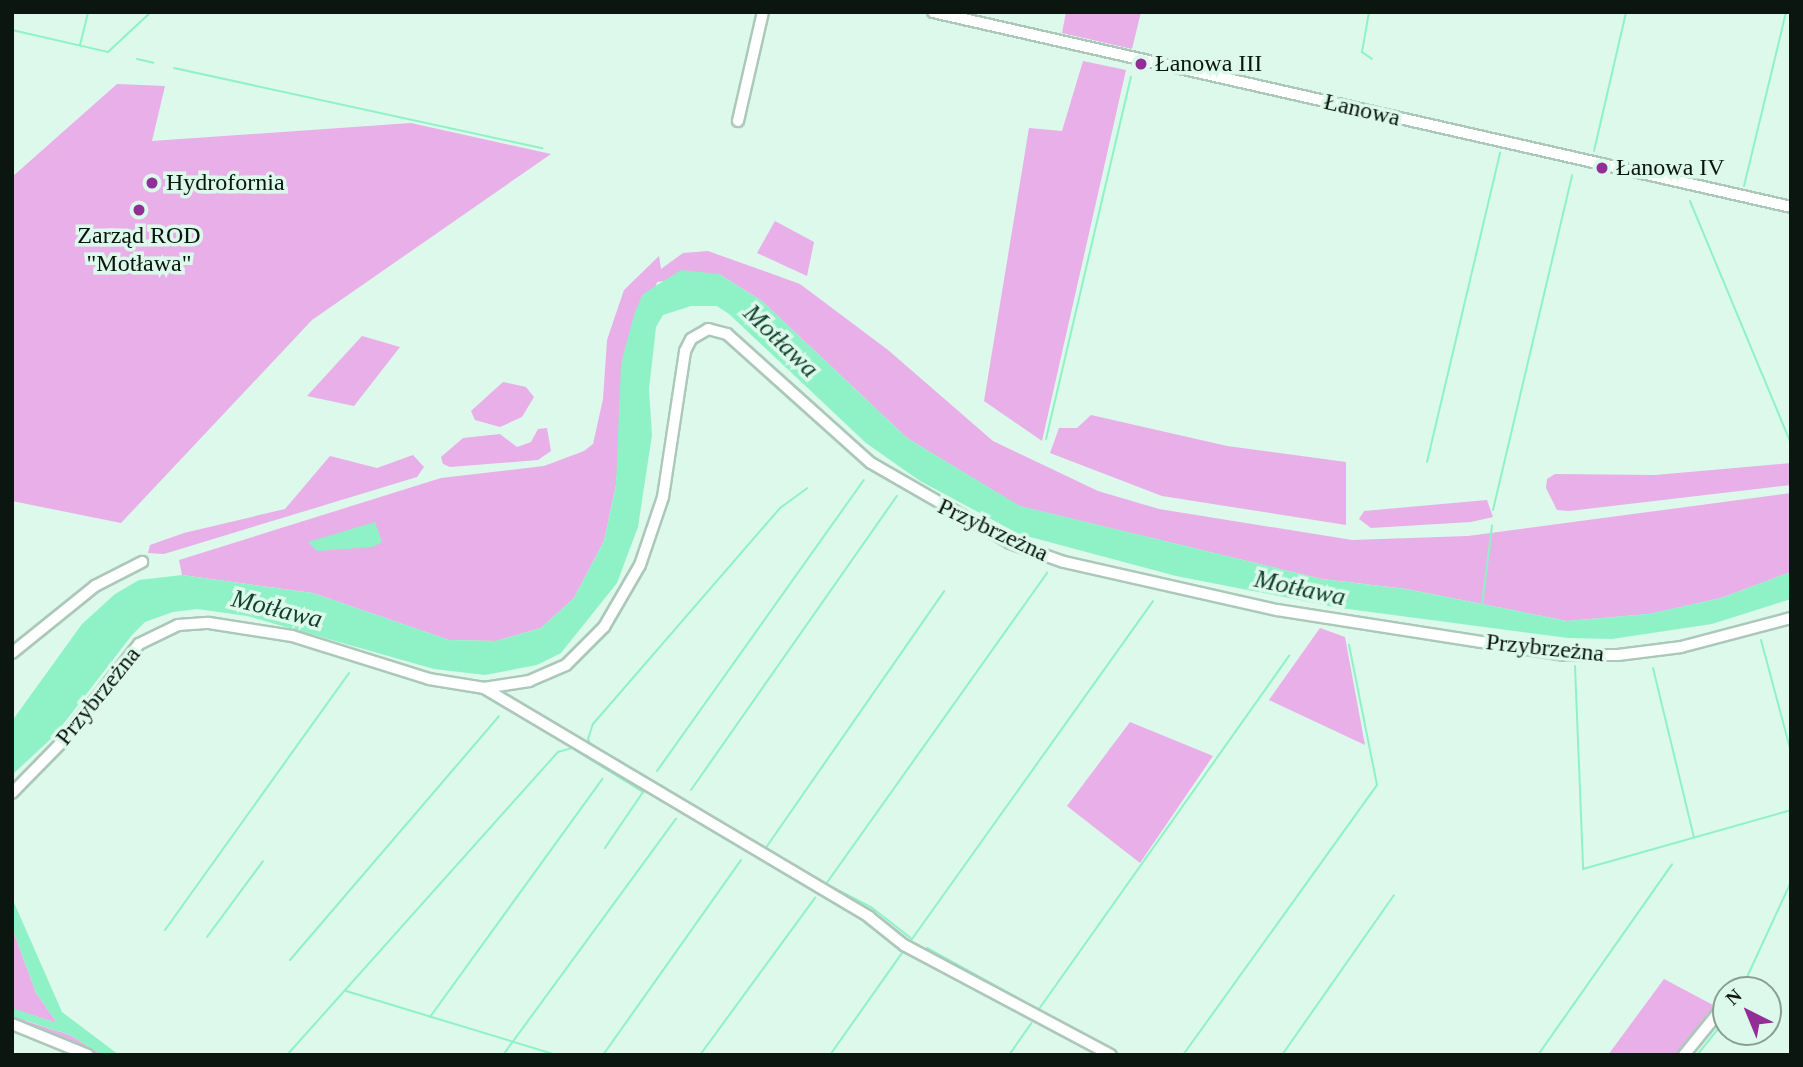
<!DOCTYPE html>
<meta charset="utf-8">
<style>
body{margin:0}
#map{position:relative;width:1803px;height:1067px;overflow:hidden;background:#dcf9eb;font-family:Georgia,serif}
div>[style]{position:absolute}
.green>*{inset:0;background:#e9afe8}
.water>*{inset:0;background:#8ff2c7}
.stream>*{height:2px;margin:-1px;padding:0 1px;transform-origin:1px;border-radius:1px;background:#8ff2c7}
.roads{filter:drop-shadow(2px 0 #acc8ba) drop-shadow(-2px 0 #acc8ba) drop-shadow(0 2px #acc8ba) drop-shadow(0 -2px #acc8ba)}
.minor>*{height:10px;margin:-5px;padding:0 5px;transform-origin:5px;border-radius:5px;background:#fff}
.dots>*{width:19px;height:19px;translate:-50% -50%;box-sizing:border-box;border:4px solid #dcf9eb;border-radius:50%}
span{translate:-50% -50%;white-space:nowrap;text-align:center;line-height:1.15;-webkit-text-stroke:7px #dcf9eb;paint-order:stroke}
.poi-label{font-size:24px;color:#0c1611}
.left{translate:0 -50%;text-align:left}
.street-label{font-size:24px;color:#0c1611}
.water-label{font-size:26px;color:#133f2e;font-style:italic}
.frame{position:absolute;inset:0;border:14px solid #0c1611;pointer-events:none}
.north{position:absolute;left:1712px;top:976px;width:70px;height:70px;box-sizing:border-box;background:#dcf9eb;border:2px solid #899e94;border-radius:50%;rotate:317deg;font-size:19px;font-weight:700;line-height:28px;text-align:center;color:#0c1611}
.north::after{content:'';display:block;margin:auto;width:24px;height:32px;background:#922e95;clip-path:polygon(50% 0,100% 100%,50% 72%,0 100%)}
</style>
<div id="map">
<div class="green">
<i style="clip-path:polygon(1066px 12px,1141px 12px,1132px 49px,1062px 33px)"></i>
<i style="clip-path:polygon(1083px 61px,1126px 70px,1042px 441px,984px 401px,1029px 128px,1062px 131px)"></i>
<i style="clip-path:polygon(117px 84px,165px 86px,152px 141px,411px 123px,551px 154px,312px 320px,121px 523px,12px 501px,12px 177px)"></i>
<i style="clip-path:polygon(775px 221px,814px 242px,807px 276px,757px 253px)"></i>
<i style="clip-path:polygon(708px 251px,800px 284px,888px 350px,993px 441px,1098px 491px,1159px 509px,1352px 540px,1468px 536px,1791px 493px,1791px 572px,1721px 598px,1649px 614px,1567px 621px,1406px 589px,1322px 579px,1019px 506px,907px 438px,762px 301px,719px 274px,657px 282px,620px 435px,616px 485px,604px 541px,574px 598px,541px 628px,496px 641px,449px 640px,313px 593px,182px 575px,179px 560px,441px 478px,544px 466px,584px 451px,593px 444px,603px 399px,607px 340px,624px 290px,659px 256px,661px 269px,683px 253px)"></i>
<i style="clip-path:polygon(362px 336px,400px 347px,354px 406px,307px 396px)"></i>
<i style="clip-path:polygon(503px 382px,526px 387px,534px 397px,522px 417px,500px 427px,475px 420px,471px 411px)"></i>
<i style="clip-path:polygon(1091px 415px,1227px 446px,1346px 462px,1346px 525px,1162px 496px,1050px 453px,1059px 428px,1077px 428px)"></i>
<i style="clip-path:polygon(547px 428px,551px 451px,538px 460px,450px 467px,443px 464px,441px 457px,463px 438px,500px 434px,517px 447px,531px 442px,538px 429px)"></i>
<i style="clip-path:polygon(413px 455px,424px 467px,417px 477px,164px 554px,148px 553px,150px 545px,184px 533px,285px 509px,330px 456px,377px 468px)"></i>
<i style="clip-path:polygon(1791px 463px,1791px 485px,1569px 511px,1557px 510px,1546px 488px,1547px 479px,1555px 474px,1655px 475px)"></i>
<i style="clip-path:polygon(1487px 500px,1493px 517px,1471px 522px,1371px 528px,1359px 519px,1364px 511px)"></i>
<i style="clip-path:polygon(1320px 628px,1345px 637px,1365px 745px,1269px 700px)"></i>
<i style="clip-path:polygon(1130px 722px,1213px 756px,1140px 863px,1067px 806px)"></i>
<i style="clip-path:polygon(12px 927px,36px 993px,57px 1023px,19px 1011px,26px 1021px,70px 1035px,102px 1055px,91px 1055px,12px 1022px)"></i>
<i style="clip-path:polygon(1664px 979px,1713px 1005px,1712px 1011px,1675px 1055px,1608px 1055px)"></i>
</div>
<div class="water">
<i style="clip-path:polygon(681px 270px,719px 274px,762px 301px,907px 438px,1020px 506px,1322px 579px,1406px 589px,1567px 621px,1648px 614px,1721px 598px,1791px 572px,1791px 599px,1712px 624px,1612px 639px,1568px 638px,1340px 608px,1176px 576px,1019px 534px,920px 481px,866px 443px,729px 314px,717px 306px,691px 306px,663px 315px,656px 327px,649px 389px,652px 435px,638px 527px,617px 583px,561px 653px,537px 665px,485px 675px,434px 669px,247px 616px,197px 609px,173px 612px,145px 622px,132px 635px,54px 736px,12px 775px,12px 721px,82px 624px,115px 594px,139px 580px,182px 575px,313px 593px,449px 640px,496px 641px,541px 628px,574px 598px,604px 541px,616px 485px,621px 363px,635px 312px,643px 294px)"></i>
<i style="clip-path:polygon(375px 522px,382px 542px,373px 547px,317px 551px,308px 542px)"></i>
<i style="clip-path:polygon(12px 898px,62px 1012px,119px 1055px,102px 1055px,70px 1035px,12px 1016px,12px 1008px,57px 1023px,36px 993px,12px 927px)"></i>
</div>
<div class="stream">
<i style="left:1369px;top:12px;width:41px;rotate:99.9deg"></i>
<i style="left:1362px;top:52px;width:12px;rotate:35deg"></i>
<i style="left:12px;top:30px;width:98px;rotate:12.9deg"></i>
<i style="left:108px;top:52px;width:59px;rotate:-42.9deg"></i>
<i style="left:80px;top:45px;width:34px;rotate:-76deg"></i>
<i style="left:137px;top:59px;width:17px;rotate:13deg"></i>
<i style="left:174px;top:68px;width:377px;rotate:12.3deg"></i>
<i style="left:1594px;top:151px;width:143px;rotate:-77deg"></i>
<i style="left:1744px;top:186px;width:179px;rotate:-76.4deg"></i>
<i style="left:1690px;top:201px;width:263px;rotate:67.4deg"></i>
<i style="left:1046px;top:439px;width:372px;rotate:-76.8deg"></i>
<i style="left:1427px;top:462px;width:318px;rotate:-76.7deg"></i>
<i style="left:1493px;top:510px;width:344px;rotate:-76.7deg"></i>
<i style="left:1482px;top:605px;width:80px;rotate:-82.8deg"></i>
<i style="left:1761px;top:640px;width:116px;rotate:75deg"></i>
<i style="left:1575px;top:666px;width:203px;rotate:87.7deg"></i>
<i style="left:1583px;top:869px;width:216px;rotate:-15.8deg"></i>
<i style="left:1653px;top:668px;width:174px;rotate:76.4deg"></i>
<i style="left:592px;top:747px;width:9px;rotate:-117deg"></i>
<i style="left:588px;top:739px;width:16px;rotate:-72deg"></i>
<i style="left:593px;top:724px;width:286px;rotate:-49.1deg"></i>
<i style="left:780px;top:508px;width:34px;rotate:-36deg"></i>
<i style="left:657px;top:771px;width:357px;rotate:-54.6deg"></i>
<i style="left:691px;top:790px;width:359px;rotate:-55deg"></i>
<i style="left:765px;top:849px;width:314px;rotate:-55.2deg"></i>
<i style="left:799px;top:870px;width:81px;rotate:27.2deg"></i>
<i style="left:871px;top:907px;width:52px;rotate:38deg"></i>
<i style="left:912px;top:939px;width:415px;rotate:-54.5deg"></i>
<i style="left:826px;top:884px;width:382px;rotate:-54.6deg"></i>
<i style="left:165px;top:930px;width:316px;rotate:-54.4deg"></i>
<i style="left:207px;top:937px;width:94px;rotate:-53.6deg"></i>
<i style="left:927px;top:948px;width:222px;rotate:28.9deg"></i>
<i style="left:290px;top:960px;width:321px;rotate:-49.4deg"></i>
<i style="left:1741px;top:990px;width:119px;rotate:-65.2deg"></i>
<i style="left:346px;top:991px;width:220px;rotate:16.9deg"></i>
<i style="left:1039px;top:1009px;width:433px;rotate:-54.7deg"></i>
<i style="left:430px;top:1017px;width:294px;rotate:-54.1deg"></i>
<i style="left:287px;top:1055px;width:407px;rotate:-48.2deg"></i>
<i style="left:558px;top:752px;width:15px;rotate:-16deg"></i>
<i style="left:572px;top:748px;width:84px;rotate:31.8deg"></i>
<i style="left:643px;top:792px;width:68px;rotate:124.2deg"></i>
<i style="left:503px;top:1055px;width:293px;rotate:-53.8deg"></i>
<i style="left:603px;top:1055px;width:239px;rotate:-54.7deg"></i>
<i style="left:700px;top:1055px;width:195px;rotate:-53.8deg"></i>
<i style="left:830px;top:1055px;width:125px;rotate:-54.8deg"></i>
<i style="left:1009px;top:1055px;width:39px;rotate:-55deg"></i>
<i style="left:1183px;top:1055px;width:332px;rotate:-54.3deg"></i>
<i style="left:1377px;top:785px;width:143px;rotate:-101.3deg"></i>
<i style="left:1282px;top:1055px;width:195px;rotate:-55deg"></i>
<i style="left:1538px;top:1055px;width:233px;rotate:-54.9deg"></i>
<i style="left:1697px;top:1055px;width:46px;rotate:-51.1deg"></i>
</div>
<div class="roads">
<div class="minor">
<i style="left:933px;top:12px;width:880px;rotate:12.8deg"></i>
<i style="left:738px;top:121px;width:112px;rotate:-77.1deg"></i>
<i style="left:12px;top:653px;width:107px;rotate:-38.9deg"></i>
<i style="left:95px;top:586px;width:53px;rotate:-27.1deg"></i>
<i style="left:484px;top:688px;width:448px;rotate:30.7deg"></i>
<i style="left:869px;top:917px;width:45px;rotate:38.7deg"></i>
<i style="left:904px;top:945px;width:234px;rotate:28deg"></i>
<i style="left:12px;top:793px;width:70px;rotate:-45.6deg"></i>
<i style="left:61px;top:743px;width:126px;rotate:-51.8deg"></i>
<i style="left:139px;top:644px;width:43px;rotate:-26deg"></i>
<i style="left:178px;top:625px;width:31px;rotate:-4deg"></i>
<i style="left:209px;top:623px;width:84px;rotate:8.9deg"></i>
<i style="left:292px;top:636px;width:144px;rotate:17.4deg"></i>
<i style="left:429px;top:679px;width:56px;rotate:9.3deg"></i>
<i style="left:484px;top:688px;width:46px;rotate:-8.8deg"></i>
<i style="left:529px;top:681px;width:40px;rotate:-23.4deg"></i>
<i style="left:566px;top:665px;width:54px;rotate:-45deg"></i>
<i style="left:604px;top:627px;width:72px;rotate:-59.9deg"></i>
<i style="left:640px;top:565px;width:72px;rotate:-71.3deg"></i>
<i style="left:663px;top:497px;width:148px;rotate:-81.4deg"></i>
<i style="left:685px;top:351px;width:13px;rotate:-63deg"></i>
<i style="left:691px;top:339px;width:20px;rotate:-30deg"></i>
<i style="left:708px;top:329px;width:20px;rotate:15deg"></i>
<i style="left:727px;top:334px;width:193px;rotate:41.9deg"></i>
<i style="left:871px;top:463px;width:160px;rotate:29.9deg"></i>
<i style="left:1010px;top:543px;width:57px;rotate:19.4deg"></i>
<i style="left:1064px;top:562px;width:218px;rotate:12.7deg"></i>
<i style="left:1277px;top:610px;width:291px;rotate:8.9deg"></i>
<i style="left:1564px;top:655px;width:54px"></i>
<i style="left:1618px;top:655px;width:64px;rotate:-7.2deg"></i>
<i style="left:1681px;top:647px;width:114px;rotate:-14.8deg"></i>
<i style="left:12px;top:1024px;width:82px;rotate:22.2deg"></i>
<i style="left:1684px;top:1055px;width:62px;rotate:-50.9deg"></i>
</div>
</div>
<div class="dots">
<i style="left:1141px;top:64px;background:#922e95"></i>
<i style="left:1602px;top:168px;background:#922e95"></i>
<i style="left:152px;top:183px;background:#922e95"></i>
<i style="left:139px;top:210px;background:#922e95"></i>
</div>
<div class="poi-label">
<span class="left" style="left:1155px;top:64px">Łanowa III</span>
<span class="left" style="left:1616px;top:168px">Łanowa IV</span>
<span class="left" style="left:166px;top:183px">Hydrofornia</span>
<span style="left:139px;top:250px">Zarząd ROD<br>"Motława"</span>
</div>
<div class="street-label">
<span style="left:1362px;top:110px;rotate:13deg">Łanowa</span>
<span style="left:993px;top:530px;rotate:25deg">Przybrzeżna</span>
<span style="left:1545px;top:648px;rotate:6deg">Przybrzeżna</span>
<span style="left:98px;top:696px;rotate:-51deg">Przybrzeżna</span>
</div>
<div class="water-label">
<span style="left:781px;top:341px;rotate:44deg">Motława</span>
<span style="left:1300px;top:588px;rotate:12deg">Motława</span>
<span style="left:277px;top:609px;rotate:14deg">Motława</span>
</div>
<div class="frame"></div>
<div class="north">N</div>
</div>
